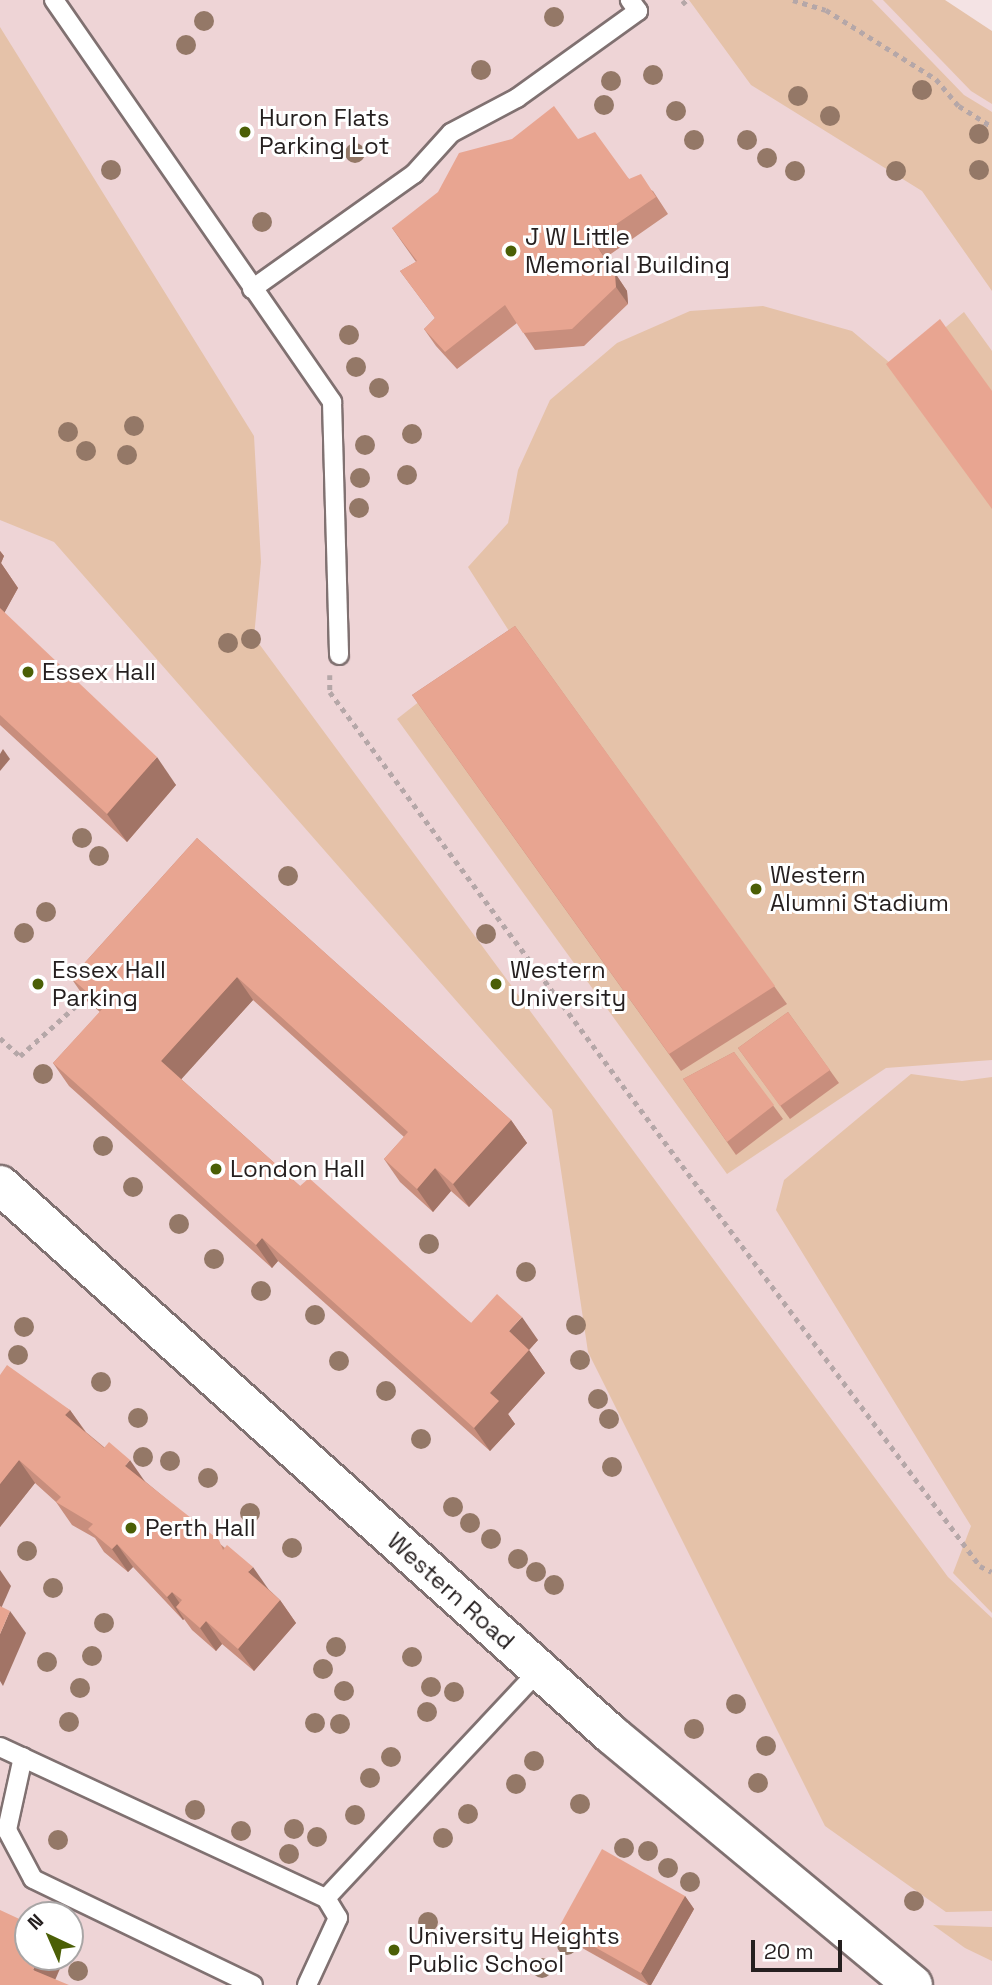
<!DOCTYPE html>
<style>
body{margin:0}
#map{position:relative;width:992px;height:1985px;overflow:hidden;background:#f4e3e4;font-family:"Space Grotesk",sans-serif}
div>[style]{position:absolute}
.built>*{inset:0;background:#eed4d6}
.green>*{inset:0;background:#e5c2a9}
.path>*{height:4.5px;margin-top:-2.25px;transform-origin:0;background:repeating-linear-gradient(90deg,#b5a7a8 0 5px,transparent 0 10px)}
.roads{filter:drop-shadow(2px 0 #807171) drop-shadow(-2px 0 #807171) drop-shadow(0 2px #807171) drop-shadow(0 -2px #807171)}
.service>*{height:18px;margin:-9px;padding:0 9px;transform-origin:9px;border-radius:9px;background:#fff}
.secondary>*{height:38px;margin:-19px;padding:0 19px;transform-origin:19px;border-radius:19px;background:#fff}
.trees>*{width:20px;height:20px;margin:-10px;border-radius:50%;background:#947867}
.wall>*{inset:0;background:#c88e7d}
.shaded-wall>*{inset:0;background:#a27466}
.building>*{inset:0;background:#e8a591}
.dots>*{width:19px;height:19px;translate:-50% -50%;box-sizing:border-box;border:4px solid #fff;border-radius:50%}
span{translate:-50% -50%;white-space:nowrap;text-align:center;line-height:1.15;-webkit-text-stroke:6px #fff;paint-order:stroke}
.poi-label{font-size:24px;color:#251f1f}
.left{translate:0 -50%;text-align:left}
.street-label{font-size:24px;color:#251f1f}
.north{position:absolute;left:14px;top:1901px;width:70px;height:70px;box-sizing:border-box;background:#fff;border:2px solid #a8a5a5;border-radius:50%;rotate:316deg;font-size:19px;font-weight:700;line-height:28px;text-align:center;color:#251f1f}
.north::after{content:'';display:block;margin:auto;width:24px;height:32px;background:#4b5f06;clip-path:polygon(50% 0,100% 100%,50% 72%,0 100%)}
.scale{position:absolute;left:751px;top:1940px;width:91px;height:32px;box-sizing:border-box;border:4px solid #251f1f;border-top:0;padding-left:9px;font-size:21px;line-height:24px;white-space:nowrap;color:#251f1f;-webkit-text-stroke:5px #fff;paint-order:stroke}
</style>
<div id="map">
<div class="built">
<i style="clip-path:polygon(evenodd,0 0,923px 0,992px 64px,992px 1985px,0 1985px,0 0,28px 1915px,70px 1915px,70px 1957px,28px 1957px,28px 1915px)"></i>
</div>
<div class="green">
<i style="clip-path:polygon(689px 0,872px 0,964px 95px,992px 112px,992px 291px,922px 191px,751px 85px)"></i>
<i style="clip-path:polygon(883px 0,945px 0,992px 31px,992px 104px,971px 91px)"></i>
<i style="clip-path:polygon(0 27px,254px 436px,261px 562px,254px 637px,948px 1577px,992px 1618px,992px 1911px,946px 1912px,825px 1826px,588px 1352px,552px 1110px,54px 542px,0 520px)"></i>
<i style="clip-path:polygon(763px 306px,852px 331px,896px 368px,964px 312px,992px 351px,992px 1060px,886px 1068px,727px 1174px,397px 719px,509px 631px,468px 567px,508px 523px,518px 470px,550px 400px,617px 343px,690px 311px)"></i>
<i style="clip-path:polygon(911px 1074px,962px 1081px,992px 1077px,992px 1613px,953px 1573px,971px 1526px,776px 1210px,784px 1180px)"></i>
<i style="clip-path:polygon(933px 1925px,992px 1927px,992px 1961px,965px 1948px)"></i>
</div>
<div class="path">
<i style="left:793px;top:0;width:34px;rotate:17deg"></i>
<i style="left:826px;top:10px;width:130px;rotate:32.1deg"></i>
<i style="left:936px;top:79px;width:35px;rotate:50deg"></i>
<i style="left:959px;top:106px;width:39px;rotate:32deg"></i>
<i style="left:682px;top:4px;width:6px;rotate:-39deg"></i>
<i style="left:330px;top:675px;width:17px;rotate:90deg"></i>
<i style="left:330px;top:692px;width:1089px;rotate:53.36deg"></i>
<i style="left:980px;top:1566px;width:13px;rotate:27deg"></i>
<i style="left:0;top:1038px;width:27px;rotate:42deg"></i>
<i style="left:20px;top:1056px;width:93px;rotate:-41.9deg"></i>
</div>
<div class="roads">
<div class="service">
<i style="left:54px;top:0;width:489px;rotate:55.3deg"></i>
<i style="left:332px;top:402px;width:253px;rotate:88.4deg"></i>
<i style="left:252px;top:289px;width:199px;rotate:-35.4deg"></i>
<i style="left:414px;top:174px;width:55px;rotate:-47.9deg"></i>
<i style="left:451px;top:133px;width:75px;rotate:-27.9deg"></i>
<i style="left:517px;top:98px;width:149px;rotate:-35.7deg"></i>
<i style="left:638px;top:11px;width:14px;rotate:-126deg"></i>
<i style="left:0;top:1747px;width:359px;rotate:24.9deg"></i>
<i style="left:326px;top:1898px;width:312px;rotate:-46.9deg"></i>
<i style="left:23px;top:1757px;width:75px;rotate:102.4deg"></i>
<i style="left:7px;top:1830px;width:55px;rotate:62deg"></i>
<i style="left:33px;top:1879px;width:244px;rotate:25.7deg"></i>
<i style="left:307px;top:1985px;width:74px;rotate:-65.2deg"></i>
<i style="left:338px;top:1918px;width:23px;rotate:-121deg"></i>
</div>
<div class="secondary">
<i style="left:0;top:1185px;width:823px;rotate:41.95deg"></i>
<i style="left:612px;top:1735px;width:391px;rotate:39.7deg"></i>
</div>
</div>
<div class="trees">
<i style="left:554px;top:17px"></i>
<i style="left:204px;top:21px"></i>
<i style="left:186px;top:45px"></i>
<i style="left:481px;top:70px"></i>
<i style="left:653px;top:75px"></i>
<i style="left:611px;top:81px"></i>
<i style="left:922px;top:90px"></i>
<i style="left:798px;top:96px"></i>
<i style="left:604px;top:105px"></i>
<i style="left:676px;top:111px"></i>
<i style="left:830px;top:116px"></i>
<i style="left:979px;top:134px"></i>
<i style="left:694px;top:140px"></i>
<i style="left:747px;top:140px"></i>
<i style="left:355px;top:153px"></i>
<i style="left:767px;top:158px"></i>
<i style="left:111px;top:170px"></i>
<i style="left:979px;top:170px"></i>
<i style="left:795px;top:171px"></i>
<i style="left:896px;top:171px"></i>
<i style="left:262px;top:222px"></i>
<i style="left:349px;top:335px"></i>
<i style="left:356px;top:367px"></i>
<i style="left:379px;top:388px"></i>
<i style="left:134px;top:426px"></i>
<i style="left:68px;top:432px"></i>
<i style="left:412px;top:434px"></i>
<i style="left:365px;top:445px"></i>
<i style="left:86px;top:451px"></i>
<i style="left:127px;top:455px"></i>
<i style="left:407px;top:475px"></i>
<i style="left:360px;top:478px"></i>
<i style="left:359px;top:508px"></i>
<i style="left:251px;top:639px"></i>
<i style="left:228px;top:643px"></i>
<i style="left:82px;top:838px"></i>
<i style="left:99px;top:856px"></i>
<i style="left:288px;top:876px"></i>
<i style="left:46px;top:912px"></i>
<i style="left:24px;top:933px"></i>
<i style="left:486px;top:934px"></i>
<i style="left:520px;top:970px"></i>
<i style="left:43px;top:1074px"></i>
<i style="left:103px;top:1146px"></i>
<i style="left:133px;top:1187px"></i>
<i style="left:179px;top:1224px"></i>
<i style="left:429px;top:1244px"></i>
<i style="left:214px;top:1259px"></i>
<i style="left:526px;top:1272px"></i>
<i style="left:261px;top:1291px"></i>
<i style="left:315px;top:1315px"></i>
<i style="left:576px;top:1325px"></i>
<i style="left:24px;top:1327px"></i>
<i style="left:18px;top:1355px"></i>
<i style="left:580px;top:1360px"></i>
<i style="left:339px;top:1361px"></i>
<i style="left:101px;top:1382px"></i>
<i style="left:386px;top:1391px"></i>
<i style="left:598px;top:1399px"></i>
<i style="left:138px;top:1418px"></i>
<i style="left:609px;top:1419px"></i>
<i style="left:421px;top:1439px"></i>
<i style="left:143px;top:1457px"></i>
<i style="left:170px;top:1461px"></i>
<i style="left:612px;top:1467px"></i>
<i style="left:208px;top:1478px"></i>
<i style="left:453px;top:1507px"></i>
<i style="left:250px;top:1513px"></i>
<i style="left:470px;top:1523px"></i>
<i style="left:491px;top:1539px"></i>
<i style="left:292px;top:1548px"></i>
<i style="left:27px;top:1551px"></i>
<i style="left:518px;top:1559px"></i>
<i style="left:536px;top:1572px"></i>
<i style="left:554px;top:1585px"></i>
<i style="left:53px;top:1588px"></i>
<i style="left:104px;top:1623px"></i>
<i style="left:336px;top:1647px"></i>
<i style="left:92px;top:1656px"></i>
<i style="left:412px;top:1657px"></i>
<i style="left:47px;top:1662px"></i>
<i style="left:323px;top:1669px"></i>
<i style="left:431px;top:1687px"></i>
<i style="left:80px;top:1688px"></i>
<i style="left:344px;top:1691px"></i>
<i style="left:454px;top:1692px"></i>
<i style="left:736px;top:1704px"></i>
<i style="left:427px;top:1712px"></i>
<i style="left:69px;top:1722px"></i>
<i style="left:315px;top:1723px"></i>
<i style="left:340px;top:1724px"></i>
<i style="left:694px;top:1729px"></i>
<i style="left:766px;top:1746px"></i>
<i style="left:391px;top:1757px"></i>
<i style="left:534px;top:1761px"></i>
<i style="left:370px;top:1778px"></i>
<i style="left:758px;top:1783px"></i>
<i style="left:516px;top:1784px"></i>
<i style="left:580px;top:1804px"></i>
<i style="left:195px;top:1810px"></i>
<i style="left:468px;top:1814px"></i>
<i style="left:355px;top:1815px"></i>
<i style="left:294px;top:1829px"></i>
<i style="left:241px;top:1831px"></i>
<i style="left:317px;top:1837px"></i>
<i style="left:443px;top:1838px"></i>
<i style="left:58px;top:1840px"></i>
<i style="left:624px;top:1848px"></i>
<i style="left:648px;top:1851px"></i>
<i style="left:289px;top:1854px"></i>
<i style="left:668px;top:1868px"></i>
<i style="left:690px;top:1882px"></i>
<i style="left:914px;top:1901px"></i>
<i style="left:428px;top:1922px"></i>
<i style="left:567px;top:1945px"></i>
<i style="left:542px;top:1968px"></i>
<i style="left:78px;top:1971px"></i>
</div>
<div class="wall">
<i style="clip-path:polygon(578px 139px,629px 179px,653px 191px,668px 214px,605px 258px,627px 291px,628px 304px,584px 346px,535px 350px,517px 323px,457px 369px,436px 346px,424px 329px,435px 318px,400px 271px,416px 262px,392px 228px)"></i>
<i style="clip-path:polygon(0 551px,4px 556px,1px 563px,18px 588px,4px 613px,176px 785px,127px 842px,0 725px)"></i>
<i style="clip-path:polygon(515px 626px,787px 1004px,681px 1071px,412px 695px)"></i>
<i style="clip-path:polygon(197px 838px,511px 1120px,527px 1143px,469px 1207px,451px 1191px,433px 1212px,400px 1182px,384px 1159px,404px 1137px,253px 1000px,181px 1079px,300px 1186px,471px 1323px,538px 1340px,529px 1350px,545px 1373px,508px 1414px,515px 1424px,490px 1451px,278px 1261px,272px 1268px,69px 1086px,53px 1063px,100px 1012px,87px 1001px,71px 978px)"></i>
<i style="clip-path:polygon(788px 1012px,839px 1083px,790px 1119px,738px 1048px)"></i>
<i style="clip-path:polygon(734px 1052px,783px 1119px,736px 1155px,683px 1079px)"></i>
<i style="clip-path:polygon(0 1375px,70px 1410px,86px 1432px,225px 1548px,280px 1600px,296px 1623px,254px 1671px,222px 1644px,216px 1651px,192px 1630px,184px 1619px,183px 1620px,133px 1567px,128px 1572px,104px 1552px,95px 1538px,72px 1525px,56px 1502px,35px 1483px,0 1527px)"></i>
<i style="clip-path:polygon(685px 1896px,694px 1909px,651px 1985px,648px 1985px,568px 1940px,559px 1927px)"></i>
</div>
<div class="shaded-wall">
<i style="clip-path:polygon(593px 240px,627px 291px,628px 304px,616px 287px)"></i>
<i style="clip-path:polygon(0 551px,4px 556px,1px 563px,18px 588px,1px 619px,0 617px)"></i>
<i style="clip-path:polygon(3px 749px,10px 759px,0 771px,0 754px)"></i>
<i style="clip-path:polygon(157px 757px,176px 785px,127px 842px,107px 814px)"></i>
<i style="clip-path:polygon(237px 977px,253px 1000px,177px 1084px,161px 1061px)"></i>
<i style="clip-path:polygon(511px 1120px,527px 1143px,469px 1207px,453px 1184px)"></i>
<i style="clip-path:polygon(435px 1168px,451px 1191px,433px 1212px,417px 1189px)"></i>
<i style="clip-path:polygon(262px 1238px,278px 1261px,272px 1268px,256px 1245px)"></i>
<i style="clip-path:polygon(522px 1317px,538px 1340px,529px 1350px,545px 1373px,508px 1414px,515px 1424px,490px 1451px,474px 1428px,490px 1393px,509px 1331px)"></i>
<i style="clip-path:polygon(70px 1410px,86px 1433px,65px 1415px)"></i>
<i style="clip-path:polygon(19px 1460px,35px 1483px,0 1527px,0 1484px)"></i>
<i style="clip-path:polygon(130px 1460px,146px 1483px,125px 1466px)"></i>
<i style="clip-path:polygon(117px 1544px,133px 1567px,128px 1572px,112px 1549px)"></i>
<i style="clip-path:polygon(253px 1567px,269px 1590px,248px 1572px)"></i>
<i style="clip-path:polygon(0 1570px,11px 1586px,0 1611px)"></i>
<i style="clip-path:polygon(172px 1592px,188px 1615px,176px 1607px,184px 1619px,183px 1620px,167px 1597px)"></i>
<i style="clip-path:polygon(280px 1600px,296px 1623px,254px 1671px,238px 1649px)"></i>
<i style="clip-path:polygon(10px 1611px,26px 1633px,3px 1686px,0 1681px,0 1634px)"></i>
<i style="clip-path:polygon(206px 1621px,222px 1644px,216px 1651px,200px 1628px)"></i>
<i style="clip-path:polygon(685px 1896px,694px 1909px,651px 1985px,649px 1985px,641px 1973px)"></i>
<i style="clip-path:polygon(39px 1957px,65px 1957px,53px 1985px,33px 1970px)"></i>
</div>
<div class="building">
<i style="clip-path:polygon(554px 106px,578px 139px,595px 132px,629px 179px,641px 174px,656px 197px,593px 240px,615px 274px,616px 287px,572px 329px,523px 333px,505px 305px,445px 352px,424px 329px,435px 318px,400px 271px,417px 261px,392px 228px,438px 192px,459px 153px,512px 139px)"></i>
<i style="clip-path:polygon(940px 319px,992px 391px,992px 509px,886px 364px)"></i>
<i style="clip-path:polygon(0 608px,157px 757px,107px 814px,0 715px)"></i>
<i style="clip-path:polygon(515px 626px,775px 986px,669px 1054px,412px 695px)"></i>
<i style="clip-path:polygon(197px 838px,511px 1120px,453px 1184px,435px 1168px,417px 1189px,384px 1159px,408px 1132px,237px 977px,161px 1061px,300px 1186px,309px 1178px,471px 1323px,497px 1294px,522px 1317px,509px 1331px,529px 1350px,490px 1393px,499px 1401px,474px 1428px,262px 1238px,256px 1245px,53px 1063px,104px 1007px,71px 978px)"></i>
<i style="clip-path:polygon(788px 1012px,830px 1070px,780px 1106px,738px 1048px)"></i>
<i style="clip-path:polygon(734px 1052px,774px 1105px,727px 1142px,683px 1079px)"></i>
<i style="clip-path:polygon(7px 1365px,70px 1410px,65px 1415px,104px 1448px,109px 1442px,130px 1460px,125px 1466px,219px 1540px,223px 1550px,227px 1545px,253px 1567px,248px 1572px,280px 1600px,238px 1649px,206px 1621px,200px 1628px,176px 1607px,182px 1600px,172px 1592px,167px 1597px,117px 1544px,112px 1549px,88px 1529px,93px 1524px,56px 1502px,61px 1497px,19px 1460px,0 1484px,0 1375px)"></i>
<i style="clip-path:polygon(0 1606px,10px 1611px,0 1634px)"></i>
<i style="clip-path:polygon(602px 1849px,685px 1896px,641px 1973px,559px 1927px)"></i>
<i style="clip-path:polygon(0 1910px,28px 1923px,28px 1957px,39px 1957px,33px 1970px,69px 1985px,0 1985px)"></i>
</div>
<div class="dots">
<i style="left:245px;top:132px;background:#4b5f06"></i>
<i style="left:511px;top:251px;background:#4b5f06"></i>
<i style="left:28px;top:672px;background:#4b5f06"></i>
<i style="left:756px;top:889px;background:#4b5f06"></i>
<i style="left:38px;top:984px;background:#4b5f06"></i>
<i style="left:496px;top:984px;background:#4b5f06"></i>
<i style="left:216px;top:1169px;background:#4b5f06"></i>
<i style="left:131px;top:1528px;background:#4b5f06"></i>
<i style="left:394px;top:1950px;background:#4b5f06"></i>
</div>
<div class="poi-label">
<span class="left" style="left:259px;top:132px">Huron Flats<br>Parking Lot</span>
<span class="left" style="left:525px;top:251px">J W Little<br>Memorial Building</span>
<span class="left" style="left:42px;top:672px">Essex Hall</span>
<span class="left" style="left:770px;top:889px">Western<br>Alumni Stadium</span>
<span class="left" style="left:52px;top:984px">Essex Hall<br>Parking</span>
<span class="left" style="left:510px;top:984px">Western<br>University</span>
<span class="left" style="left:230px;top:1169px">London Hall</span>
<span class="left" style="left:145px;top:1528px">Perth Hall</span>
<span class="left" style="left:408px;top:1950px">University Heights<br>Public School</span>
</div>
<div class="street-label">
<span style="left:451px;top:1591px;rotate:42deg">Western Road</span>
</div>
<div class="north">N</div>
<div class="scale">20 m</div>
</div>
